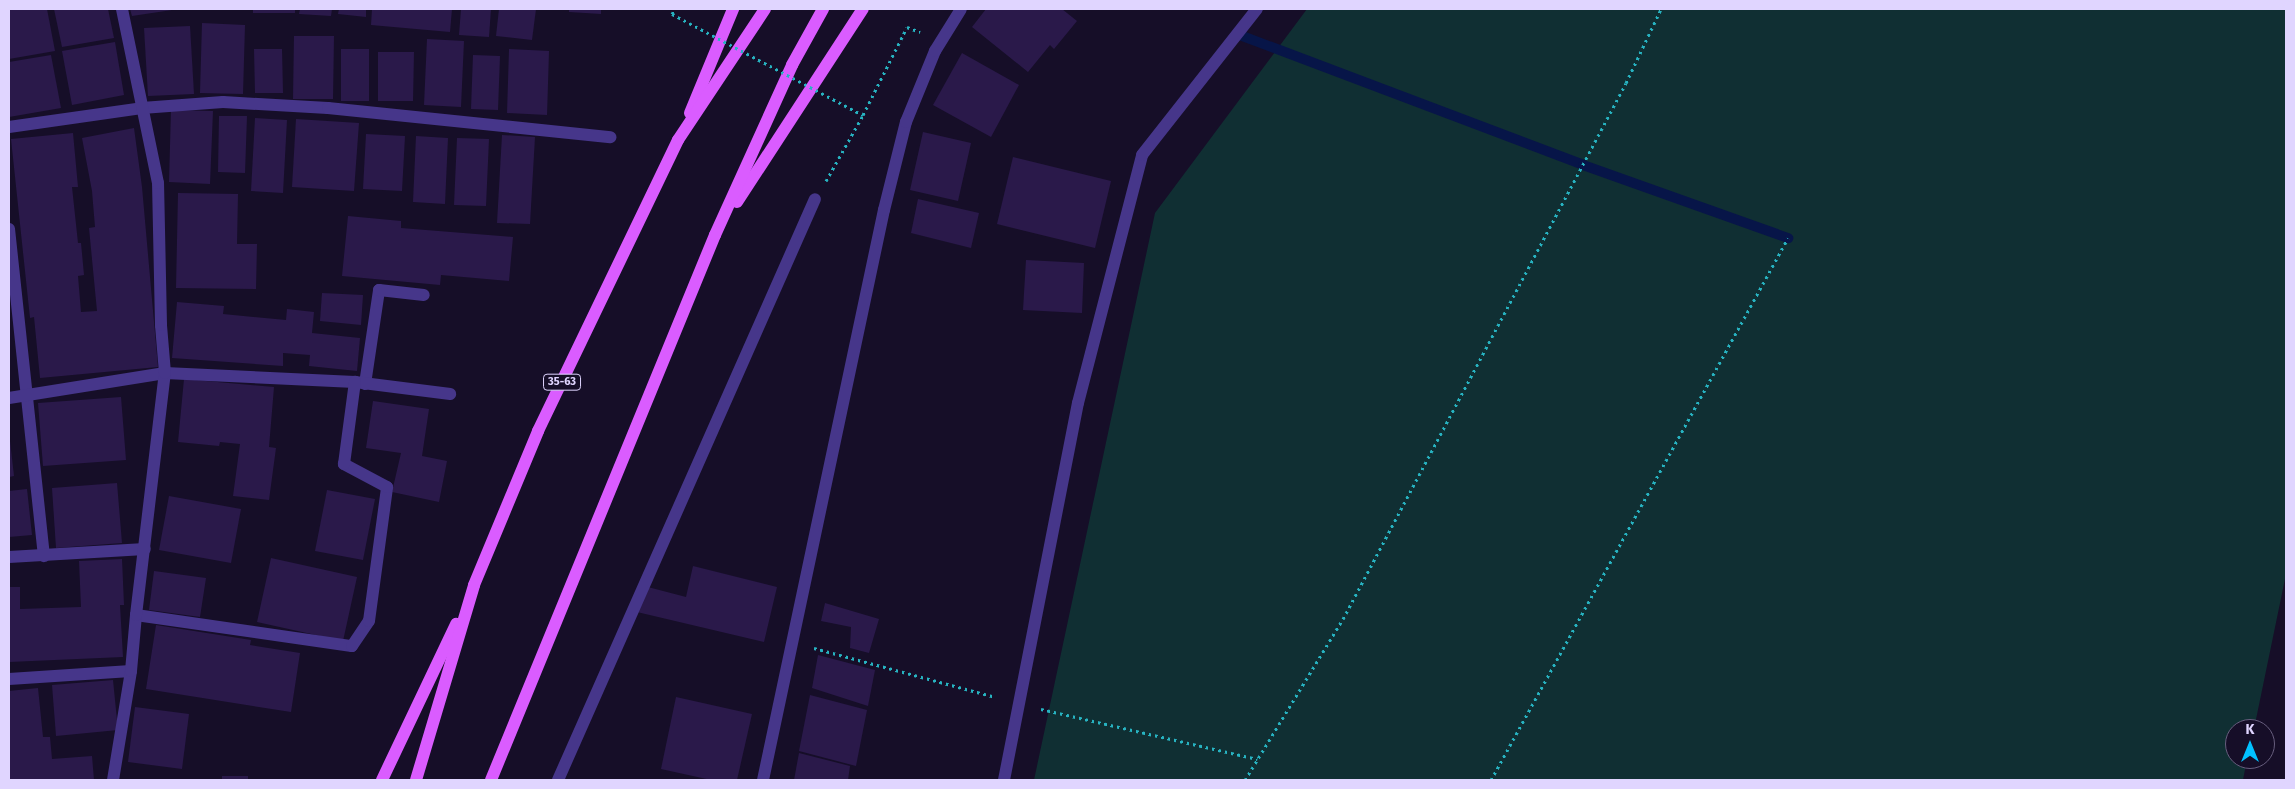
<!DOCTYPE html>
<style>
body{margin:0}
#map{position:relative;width:2295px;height:789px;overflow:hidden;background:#160e28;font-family:"Fira Sans",sans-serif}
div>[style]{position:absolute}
.green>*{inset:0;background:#102f33}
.stream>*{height:10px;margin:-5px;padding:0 5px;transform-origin:5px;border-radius:5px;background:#071548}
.building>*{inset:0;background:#2a194a}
.path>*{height:3px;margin-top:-1.5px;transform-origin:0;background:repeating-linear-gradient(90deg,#27b3c1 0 2.5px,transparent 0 6.5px)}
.pedestrian>*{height:12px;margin:-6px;padding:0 6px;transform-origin:6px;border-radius:6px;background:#46368a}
.minor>*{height:12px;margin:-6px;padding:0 6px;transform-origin:6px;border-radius:6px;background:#46368a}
.tertiary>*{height:12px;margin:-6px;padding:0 6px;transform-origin:6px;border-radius:6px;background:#46368a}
.primary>*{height:12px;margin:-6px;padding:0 6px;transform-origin:6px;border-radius:6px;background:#da5cff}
.path-bridge>*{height:3px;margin-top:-1.5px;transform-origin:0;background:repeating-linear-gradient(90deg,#27b3c1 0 2.5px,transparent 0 6.5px)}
span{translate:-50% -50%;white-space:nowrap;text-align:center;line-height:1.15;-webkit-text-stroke:4px #160e28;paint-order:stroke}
.shield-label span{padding:1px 4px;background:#160e28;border:1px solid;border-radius:4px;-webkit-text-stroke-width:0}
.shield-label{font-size:11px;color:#e0d5ff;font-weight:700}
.frame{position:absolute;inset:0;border:10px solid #e0d5ff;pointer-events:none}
.north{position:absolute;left:2225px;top:719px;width:50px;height:50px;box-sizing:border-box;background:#160e28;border:1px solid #675e7e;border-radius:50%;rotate:0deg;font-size:14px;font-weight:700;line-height:20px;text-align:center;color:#e0d5ff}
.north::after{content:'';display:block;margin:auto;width:18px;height:22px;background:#01c0ff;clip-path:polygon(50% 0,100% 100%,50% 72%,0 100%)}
</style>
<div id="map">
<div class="green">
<i style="clip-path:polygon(1307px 9px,2286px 9px,2286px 574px,2254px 729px,2235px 729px,2235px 759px,2247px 759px,2243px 780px,1034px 780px,1155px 213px)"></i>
</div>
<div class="stream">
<i style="left:1237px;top:34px;width:370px;rotate:20.7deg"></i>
<i style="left:1583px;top:165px;width:218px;rotate:19.6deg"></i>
</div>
<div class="building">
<i style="clip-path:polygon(9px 9px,47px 9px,55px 51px,9px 59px)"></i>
<i style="clip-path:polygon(54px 9px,108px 9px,114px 38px,62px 47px)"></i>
<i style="clip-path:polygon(130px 9px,172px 9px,172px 10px,132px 16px)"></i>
<i style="clip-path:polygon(253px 9px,295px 9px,295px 13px,253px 13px)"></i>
<i style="clip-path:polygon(300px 9px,332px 9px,331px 16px,299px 14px)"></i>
<i style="clip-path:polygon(339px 9px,366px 9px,366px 17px,338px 14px)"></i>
<i style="clip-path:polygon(372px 9px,452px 9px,450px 32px,371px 25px)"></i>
<i style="clip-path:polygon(461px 9px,491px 9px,489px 37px,459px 35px)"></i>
<i style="clip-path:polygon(499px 9px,536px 9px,532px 40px,496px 36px)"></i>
<i style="clip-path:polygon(569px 9px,601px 9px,601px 14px,569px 12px)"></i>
<i style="clip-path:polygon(986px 9px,1062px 9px,1077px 21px,1054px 49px,1050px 45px,1028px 72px,972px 27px)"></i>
<i style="clip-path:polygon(202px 23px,245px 25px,243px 94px,200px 93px)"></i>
<i style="clip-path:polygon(190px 26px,194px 94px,148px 96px,144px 28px)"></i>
<i style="clip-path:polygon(294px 36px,334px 36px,333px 99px,293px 99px)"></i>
<i style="clip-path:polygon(427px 39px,464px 41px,461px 107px,424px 105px)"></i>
<i style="clip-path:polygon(115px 42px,124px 95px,72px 105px,62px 51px)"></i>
<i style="clip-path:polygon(254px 49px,282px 49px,283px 93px,255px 93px)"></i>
<i style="clip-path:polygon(341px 49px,369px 49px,369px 101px,341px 101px)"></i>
<i style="clip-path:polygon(509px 49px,549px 51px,547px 115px,507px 113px)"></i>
<i style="clip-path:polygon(378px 52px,414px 52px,413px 101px,378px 101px)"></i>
<i style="clip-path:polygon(962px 53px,1019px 85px,991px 137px,933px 105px)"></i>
<i style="clip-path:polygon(51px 55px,61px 108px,9px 117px,9px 62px)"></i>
<i style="clip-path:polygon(473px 55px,500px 56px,498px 110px,471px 109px)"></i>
<i style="clip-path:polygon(171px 110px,213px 111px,210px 184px,169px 182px)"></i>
<i style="clip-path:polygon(219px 116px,247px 116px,245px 173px,218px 172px)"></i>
<i style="clip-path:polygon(255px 118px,287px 120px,283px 193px,251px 191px)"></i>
<i style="clip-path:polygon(296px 119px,359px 123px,354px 191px,292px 187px)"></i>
<i style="clip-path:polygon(134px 128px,142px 187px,158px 367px,40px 378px,34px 317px,30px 318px,11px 139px,73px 133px,78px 187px,72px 187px,78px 243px,81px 243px,84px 275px,78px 276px,81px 312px,97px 311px,89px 228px,95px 227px,92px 191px,82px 138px)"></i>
<i style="clip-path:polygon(923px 132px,971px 143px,958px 201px,910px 190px)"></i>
<i style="clip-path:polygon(366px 134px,405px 136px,402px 191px,363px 189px)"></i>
<i style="clip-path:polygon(502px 135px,535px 137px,530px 224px,497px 223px)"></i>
<i style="clip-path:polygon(416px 136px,448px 138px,445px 204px,413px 202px)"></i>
<i style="clip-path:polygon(457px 138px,489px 139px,486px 206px,454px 205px)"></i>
<i style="clip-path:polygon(1013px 157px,1111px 181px,1095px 248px,997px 224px)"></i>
<i style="clip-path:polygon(178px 193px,238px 194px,237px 244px,257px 244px,256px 289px,176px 288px)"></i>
<i style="clip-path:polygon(918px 199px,979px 213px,971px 248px,911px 233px)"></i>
<i style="clip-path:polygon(348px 216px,401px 221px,401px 228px,513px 237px,509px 281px,441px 275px,440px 285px,342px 276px)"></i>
<i style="clip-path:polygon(1026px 260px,1084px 263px,1082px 313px,1023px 310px)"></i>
<i style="clip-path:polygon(322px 293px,363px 295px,361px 325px,320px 321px)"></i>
<i style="clip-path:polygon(177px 302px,224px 306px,223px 314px,286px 320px,287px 309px,314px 312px,312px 333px,360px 338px,357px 371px,309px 366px,310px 355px,283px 353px,283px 366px,172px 358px)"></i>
<i style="clip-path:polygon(184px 379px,274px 387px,269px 447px,276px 448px,269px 500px,233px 496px,240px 444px,220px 442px,219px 446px,178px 442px)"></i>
<i style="clip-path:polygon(121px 397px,126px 460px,43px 466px,38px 403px)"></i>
<i style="clip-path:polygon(373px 401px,429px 409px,422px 456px,447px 461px,439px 502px,392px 492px,401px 453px,366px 448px)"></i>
<i style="clip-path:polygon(10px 441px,14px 476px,9px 477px,9px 442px)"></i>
<i style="clip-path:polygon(117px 483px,122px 543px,56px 548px,52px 488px)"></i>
<i style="clip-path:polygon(27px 489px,32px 535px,9px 537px,9px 491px)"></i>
<i style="clip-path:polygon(327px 490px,375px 499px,363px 560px,315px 551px)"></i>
<i style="clip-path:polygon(169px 496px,241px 509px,231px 563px,159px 550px)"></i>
<i style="clip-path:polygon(271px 558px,357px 577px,343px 641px,257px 622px)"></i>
<i style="clip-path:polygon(122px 559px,124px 605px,120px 605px,123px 657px,9px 662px,9px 587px,20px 587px,20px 609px,81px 607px,79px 561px)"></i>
<i style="clip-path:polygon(693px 566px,777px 587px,764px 642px,637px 612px,644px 586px,686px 597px)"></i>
<i style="clip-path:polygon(154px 571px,206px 578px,200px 617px,149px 610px)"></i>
<i style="clip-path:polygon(825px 603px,879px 619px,869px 653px,850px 648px,851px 627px,821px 621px)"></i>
<i style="clip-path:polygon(156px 625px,251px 640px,250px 645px,300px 653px,291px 712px,146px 689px)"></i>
<i style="clip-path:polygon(818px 655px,875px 670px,868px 706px,812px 688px)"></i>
<i style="clip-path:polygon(113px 680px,118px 730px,56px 736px,52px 685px)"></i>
<i style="clip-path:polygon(38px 688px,43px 737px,50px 737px,52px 759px,92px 756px,94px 780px,9px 780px,9px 691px)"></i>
<i style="clip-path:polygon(810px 695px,867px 710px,856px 766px,799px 751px)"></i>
<i style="clip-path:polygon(676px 697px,752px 714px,737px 780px,711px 780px,661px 769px)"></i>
<i style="clip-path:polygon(135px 707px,189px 714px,182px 769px,128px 762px)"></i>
<i style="clip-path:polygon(799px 753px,850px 766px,848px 780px,794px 780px)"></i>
<i style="clip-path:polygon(222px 776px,248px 776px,248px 780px,222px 780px)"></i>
</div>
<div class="path">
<i style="left:672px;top:14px;width:6px;rotate:-59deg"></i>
<i style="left:826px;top:181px;width:76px;rotate:-60.7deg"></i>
<i style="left:863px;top:115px;width:98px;rotate:-63.4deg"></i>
<i style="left:907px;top:27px;width:14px;rotate:21deg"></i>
<i style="left:814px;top:648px;width:188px;rotate:15.1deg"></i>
<i style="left:1041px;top:709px;width:222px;rotate:13deg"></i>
<i style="left:1245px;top:780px;width:188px;rotate:-58.7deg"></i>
<i style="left:1343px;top:619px;width:606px;rotate:-62.17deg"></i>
<i style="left:1626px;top:83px;width:82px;rotate:-64.7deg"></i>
<i style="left:1491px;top:780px;width:618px;rotate:-61.28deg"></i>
</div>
<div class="pedestrian">
<i style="left:558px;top:780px;width:635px;rotate:-66.14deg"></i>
</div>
<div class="minor">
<i style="left:9px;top:127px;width:134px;rotate:-8.1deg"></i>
<i style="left:142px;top:108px;width:81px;rotate:-4.2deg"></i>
<i style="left:223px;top:102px;width:105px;rotate:3.3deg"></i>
<i style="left:328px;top:108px;width:284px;rotate:5.9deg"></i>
<i style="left:9px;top:229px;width:329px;rotate:83.9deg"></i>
<i style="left:365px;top:384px;width:95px;rotate:-81.5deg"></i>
<i style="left:379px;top:290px;width:45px;rotate:6.3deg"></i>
<i style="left:9px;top:398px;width:158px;rotate:-9.1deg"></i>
<i style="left:165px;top:373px;width:190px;rotate:2.7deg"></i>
<i style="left:355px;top:382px;width:96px;rotate:7.2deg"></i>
<i style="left:9px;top:557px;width:136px;rotate:-3.4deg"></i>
<i style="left:136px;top:615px;width:218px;rotate:8.2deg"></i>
<i style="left:352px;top:646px;width:30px;rotate:-56deg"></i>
<i style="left:369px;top:621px;width:135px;rotate:-82.3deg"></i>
<i style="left:387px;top:487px;width:49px;rotate:-151.9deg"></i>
<i style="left:344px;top:464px;width:83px;rotate:-82.4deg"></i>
<i style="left:9px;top:679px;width:122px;rotate:-3.8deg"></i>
<i style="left:113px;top:780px;width:110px;rotate:-80.6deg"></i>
<i style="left:131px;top:671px;width:56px;rotate:-84.9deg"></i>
<i style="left:136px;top:615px;width:244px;rotate:-83.2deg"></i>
<i style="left:165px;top:373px;width:48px;rotate:-94.8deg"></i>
<i style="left:161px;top:325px;width:142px;rotate:-91.2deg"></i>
<i style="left:158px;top:183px;width:178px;rotate:-101.7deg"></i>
</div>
<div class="tertiary">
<i style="left:763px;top:780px;width:583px;rotate:-78.02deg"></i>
<i style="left:884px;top:210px;width:91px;rotate:-76deg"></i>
<i style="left:906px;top:122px;width:77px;rotate:-67.8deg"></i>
<i style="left:935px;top:51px;width:49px;rotate:-58.2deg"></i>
<i style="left:1004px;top:780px;width:384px;rotate:-78.9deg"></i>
<i style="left:1078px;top:403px;width:256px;rotate:-75.5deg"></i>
<i style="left:1142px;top:155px;width:186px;rotate:-51.8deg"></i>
</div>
<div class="primary">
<i style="left:690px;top:113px;width:113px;rotate:-67.5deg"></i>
<i style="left:737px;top:202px;width:230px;rotate:-56.9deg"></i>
<i style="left:382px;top:780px;width:173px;rotate:-64.6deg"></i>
<i style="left:416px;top:780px;width:203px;rotate:-73.4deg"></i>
<i style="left:474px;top:585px;width:167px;rotate:-67.4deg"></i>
<i style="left:538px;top:431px;width:323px;rotate:-64.3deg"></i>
<i style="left:678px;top:140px;width:157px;rotate:-56.4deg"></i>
<i style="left:491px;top:780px;width:589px;rotate:-67.66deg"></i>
<i style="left:715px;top:235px;width:187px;rotate:-65.6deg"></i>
<i style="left:792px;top:65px;width:64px;rotate:-61deg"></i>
</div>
<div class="path-bridge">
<i style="left:672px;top:14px;width:216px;rotate:27.9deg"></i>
</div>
<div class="shield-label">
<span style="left:562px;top:382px">35-63</span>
</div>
<div class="frame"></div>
<div class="north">K</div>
</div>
